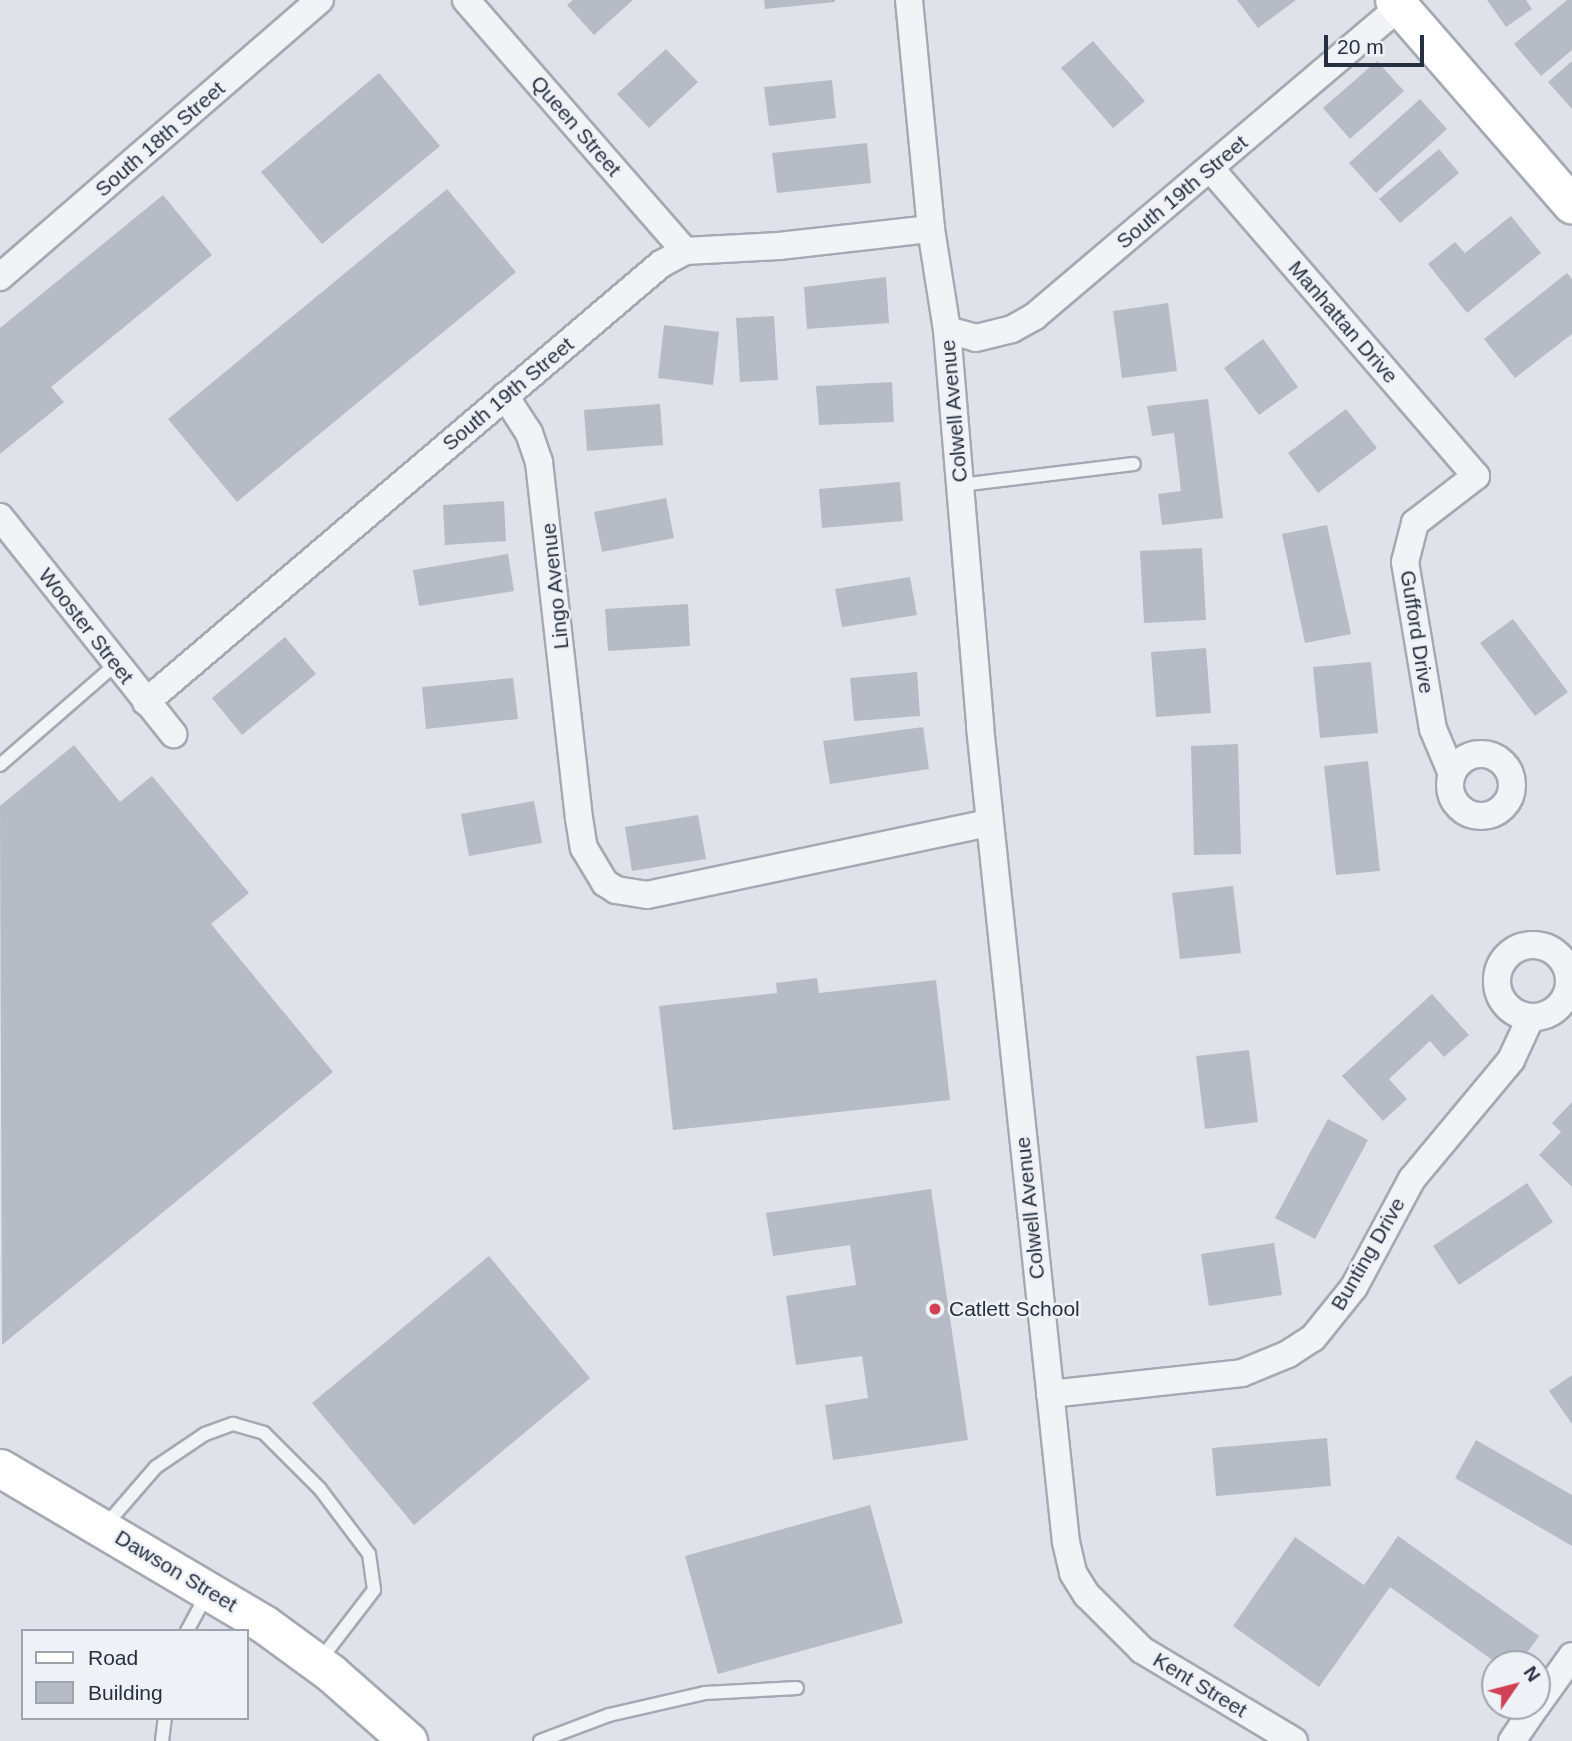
<!DOCTYPE html>
<style>
body{margin:0}
#map{position:relative;width:1572px;height:1741px;overflow:hidden;background:#dfe2e8;font-family:Helvetica,sans-serif}
div>[style]{position:absolute}
.building>*{inset:0;background:#b6bbc5}
.roads{filter:drop-shadow(2px 0 #a4a9b2) drop-shadow(-2px 0 #a4a9b2) drop-shadow(0 2px #a4a9b2) drop-shadow(0 -2px #a4a9b2)}
.lane>*{height:12px;margin:-6px;padding:0 6px;transform-origin:6px;border-radius:6px;background:#f1f3f7}
.street>*{height:26px;margin:-13px;padding:0 13px;transform-origin:13px;border-radius:13px;background:#f1f3f7}
.street>.ring{margin:-13px;padding:0;box-sizing:content-box;background:none;border:26px solid #f1f3f7;border-radius:50%}
.secondary>*{height:37px;margin:-18.5px;padding:0 18.5px;transform-origin:18.5px;border-radius:18.5px;background:#fff}
.dots>*{width:19px;height:19px;translate:-50% -50%;box-sizing:border-box;border:4px solid #eef1f6;border-radius:50%}
span{translate:-50% -50%;white-space:nowrap;text-align:center;line-height:1.15;-webkit-text-stroke:5px #eef1f6;paint-order:stroke}
.street-label{font-size:21px;color:#273040}
.poi-label{font-size:21px;color:#273040}
.left{translate:0 -50%;text-align:left}
.legend{position:absolute;left:21px;top:1629px;width:228px;height:91px;box-sizing:border-box;background:#eef1f6;border:2px solid #9ea4ad;margin:0;padding:9px 12px;list-style:none;font-size:21px;color:#273040}
.legend li{display:flex;align-items:center;gap:14px;height:35px}
.legend b{width:35px;border:2px solid #9ea4ad}
.north{position:absolute;left:1481px;top:1650px;width:70px;height:70px;box-sizing:border-box;background:#eef1f6;border:2px solid #9ea4ad;border-radius:50%;rotate:55deg;font-size:19px;font-weight:700;line-height:28px;text-align:center;color:#273040}
.north::after{content:'';display:block;margin:auto;width:24px;height:32px;background:#d04155;clip-path:polygon(50% 0,100% 100%,50% 72%,0 100%)}
.scale{position:absolute;left:1324px;top:35px;width:100px;height:32px;box-sizing:border-box;border:4px solid #273040;border-top:0;padding-left:9px;font-size:21px;line-height:24px;white-space:nowrap;color:#273040;-webkit-text-stroke:5px #eef1f6;paint-order:stroke}
</style>
<div id="map">
<div class="building">
<i style="clip-path:polygon(573px 0,633px 0,594px 35px,567px 5px)"></i>
<i style="clip-path:polygon(764px 0,835px 0,835px 2px,765px 9px)"></i>
<i style="clip-path:polygon(1237px 0,1296px 0,1258px 28px)"></i>
<i style="clip-path:polygon(1487px 0,1526px 0,1532px 9px,1506px 27px)"></i>
<i style="clip-path:polygon(1567px 0,1572px 0,1572px 50px,1541px 76px,1514px 44px)"></i>
<i style="clip-path:polygon(1093px 41px,1145px 101px,1113px 128px,1061px 68px)"></i>
<i style="clip-path:polygon(666px 49px,698px 82px,649px 128px,617px 94px)"></i>
<i style="clip-path:polygon(1377px 61px,1404px 91px,1350px 139px,1323px 108px)"></i>
<i style="clip-path:polygon(1572px 61px,1572px 109px,1548px 82px)"></i>
<i style="clip-path:polygon(379px 73px,440px 146px,322px 244px,261px 172px)"></i>
<i style="clip-path:polygon(832px 80px,836px 118px,769px 126px,764px 87px)"></i>
<i style="clip-path:polygon(1420px 99px,1447px 129px,1376px 193px,1349px 163px)"></i>
<i style="clip-path:polygon(867px 143px,871px 183px,777px 193px,772px 153px)"></i>
<i style="clip-path:polygon(1439px 149px,1459px 173px,1400px 223px,1379px 199px)"></i>
<i style="clip-path:polygon(447px 189px,516px 272px,237px 502px,168px 419px)"></i>
<i style="clip-path:polygon(163px 195px,212px 255px,51px 387px,64px 402px,0 454px,0 328px)"></i>
<i style="clip-path:polygon(1511px 216px,1541px 253px,1467px 313px,1428px 264px,1455px 242px,1465px 253px)"></i>
<i style="clip-path:polygon(1567px 273px,1572px 279px,1572px 334px,1515px 378px,1484px 339px)"></i>
<i style="clip-path:polygon(886px 277px,889px 323px,807px 329px,804px 287px)"></i>
<i style="clip-path:polygon(1168px 303px,1177px 371px,1122px 378px,1113px 311px)"></i>
<i style="clip-path:polygon(774px 316px,778px 380px,740px 382px,736px 318px)"></i>
<i style="clip-path:polygon(664px 325px,719px 332px,713px 385px,658px 378px)"></i>
<i style="clip-path:polygon(1263px 339px,1298px 387px,1259px 415px,1224px 368px)"></i>
<i style="clip-path:polygon(892px 382px,894px 422px,819px 425px,816px 386px)"></i>
<i style="clip-path:polygon(1208px 399px,1223px 518px,1162px 525px,1158px 494px,1181px 491px,1174px 433px,1152px 436px,1147px 406px)"></i>
<i style="clip-path:polygon(660px 404px,663px 445px,587px 451px,584px 410px)"></i>
<i style="clip-path:polygon(1346px 409px,1377px 448px,1318px 493px,1288px 453px)"></i>
<i style="clip-path:polygon(900px 482px,903px 521px,822px 528px,819px 489px)"></i>
<i style="clip-path:polygon(666px 498px,674px 538px,602px 552px,594px 512px)"></i>
<i style="clip-path:polygon(504px 501px,506px 541px,445px 545px,443px 505px)"></i>
<i style="clip-path:polygon(1327px 525px,1351px 634px,1305px 643px,1282px 534px)"></i>
<i style="clip-path:polygon(1202px 548px,1206px 620px,1144px 623px,1140px 551px)"></i>
<i style="clip-path:polygon(508px 554px,514px 591px,419px 606px,413px 570px)"></i>
<i style="clip-path:polygon(910px 577px,917px 615px,842px 627px,835px 589px)"></i>
<i style="clip-path:polygon(688px 604px,690px 646px,608px 651px,605px 609px)"></i>
<i style="clip-path:polygon(1513px 619px,1568px 692px,1535px 716px,1480px 643px)"></i>
<i style="clip-path:polygon(285px 637px,316px 674px,242px 735px,212px 698px)"></i>
<i style="clip-path:polygon(1206px 648px,1211px 713px,1156px 717px,1151px 652px)"></i>
<i style="clip-path:polygon(1371px 662px,1378px 733px,1320px 738px,1313px 667px)"></i>
<i style="clip-path:polygon(917px 672px,920px 716px,854px 721px,850px 678px)"></i>
<i style="clip-path:polygon(513px 678px,518px 719px,426px 729px,422px 687px)"></i>
<i style="clip-path:polygon(923px 727px,929px 769px,830px 784px,823px 741px)"></i>
<i style="clip-path:polygon(1238px 744px,1241px 854px,1194px 855px,1191px 746px)"></i>
<i style="clip-path:polygon(74px 745px,120px 802px,152px 776px,249px 893px,211px 924px,333px 1072px,2px 1345px,0 806px)"></i>
<i style="clip-path:polygon(1368px 761px,1380px 871px,1336px 875px,1324px 766px)"></i>
<i style="clip-path:polygon(534px 801px,542px 843px,469px 856px,461px 814px)"></i>
<i style="clip-path:polygon(698px 815px,706px 859px,632px 871px,625px 827px)"></i>
<i style="clip-path:polygon(1233px 886px,1241px 953px,1180px 959px,1172px 893px)"></i>
<i style="clip-path:polygon(817px 978px,819px 993px,936px 980px,950px 1100px,673px 1130px,659px 1006px,777px 993px,776px 983px)"></i>
<i style="clip-path:polygon(1432px 994px,1469px 1035px,1444px 1057px,1430px 1041px,1389px 1079px,1407px 1099px,1383px 1121px,1342px 1076px)"></i>
<i style="clip-path:polygon(1249px 1050px,1258px 1122px,1205px 1129px,1196px 1056px)"></i>
<i style="clip-path:polygon(1572px 1102px,1572px 1187px,1539px 1155px,1561px 1132px,1552px 1123px)"></i>
<i style="clip-path:polygon(1328px 1119px,1368px 1140px,1315px 1239px,1275px 1218px)"></i>
<i style="clip-path:polygon(1527px 1183px,1553px 1222px,1459px 1285px,1433px 1246px)"></i>
<i style="clip-path:polygon(931px 1189px,968px 1440px,833px 1460px,825px 1405px,868px 1398px,862px 1356px,796px 1365px,786px 1296px,856px 1285px,850px 1245px,773px 1256px,766px 1213px)"></i>
<i style="clip-path:polygon(1274px 1243px,1282px 1295px,1209px 1306px,1201px 1254px)"></i>
<i style="clip-path:polygon(489px 1256px,590px 1378px,414px 1525px,312px 1403px)"></i>
<i style="clip-path:polygon(1572px 1375px,1572px 1424px,1549px 1391px)"></i>
<i style="clip-path:polygon(1327px 1438px,1331px 1486px,1216px 1496px,1212px 1448px)"></i>
<i style="clip-path:polygon(1476px 1440px,1572px 1495px,1572px 1546px,1455px 1478px)"></i>
<i style="clip-path:polygon(870px 1505px,903px 1623px,718px 1674px,685px 1556px)"></i>
<i style="clip-path:polygon(1398px 1536px,1539px 1636px,1519px 1664px,1498px 1664px,1390px 1587px,1319px 1687px,1233px 1626px,1295px 1537px,1364px 1585px)"></i>
</div>
<div class="roads">
<div class="lane">
<i style="left:960px;top:485px;width:175px;rotate:-6.9deg"></i>
<i style="left:0;top:765px;width:152px;rotate:-41deg"></i>
<i style="left:104px;top:1527px;width:79px;rotate:-49.1deg"></i>
<i style="left:156px;top:1467px;width:59px;rotate:-34deg"></i>
<i style="left:205px;top:1434px;width:30px;rotate:-20deg"></i>
<i style="left:233px;top:1424px;width:32px;rotate:16deg"></i>
<i style="left:264px;top:1433px;width:79px;rotate:45deg"></i>
<i style="left:320px;top:1489px;width:81px;rotate:53deg"></i>
<i style="left:369px;top:1554px;width:36px;rotate:82deg"></i>
<i style="left:374px;top:1590px;width:88px;rotate:127.6deg"></i>
<i style="left:187px;top:1631px;width:42px;rotate:-61.6deg"></i>
<i style="left:162px;top:1741px;width:23px;rotate:-83deg"></i>
<i style="left:540px;top:1741px;width:74px;rotate:-20.6deg"></i>
<i style="left:609px;top:1715px;width:98px;rotate:-12.9deg"></i>
<i style="left:705px;top:1693px;width:92px;rotate:-3.1deg"></i>
</div>
<div class="street">
<i style="left:466px;top:0;width:333px;rotate:48.9deg"></i>
<i style="left:909px;top:0;width:230px;rotate:84.5deg"></i>
<i style="left:931px;top:229px;width:102px;rotate:81deg"></i>
<i style="left:947px;top:330px;width:398px;rotate:85.2deg"></i>
<i style="left:980px;top:727px;width:820px;rotate:83.98deg"></i>
<i style="left:1066px;top:1542px;width:32px;rotate:77deg"></i>
<i style="left:1073px;top:1573px;width:26px;rotate:58deg"></i>
<i style="left:1087px;top:1595px;width:78px;rotate:45deg"></i>
<i style="left:1142px;top:1650px;width:177px;rotate:30.9deg"></i>
<i style="left:1210px;top:168px;width:407px;rotate:49.2deg"></i>
<i style="left:1476px;top:476px;width:77px;rotate:142.4deg"></i>
<i style="left:1415px;top:523px;width:40px;rotate:104.4deg"></i>
<i style="left:1405px;top:562px;width:169px;rotate:80.5deg"></i>
<i style="left:1433px;top:729px;width:49px;rotate:67.1deg"></i>
<i style="left:0;top:277px;width:423px;rotate:-40.9deg"></i>
<i style="left:947px;top:330px;width:30px;rotate:15deg"></i>
<i style="left:976px;top:338px;width:37px;rotate:-14deg"></i>
<i style="left:1012px;top:329px;width:26px;rotate:-29deg"></i>
<i style="left:1035px;top:316px;width:478px;rotate:-40.3deg"></i>
<i style="left:505px;top:396px;width:44px;rotate:57deg"></i>
<i style="left:529px;top:433px;width:31px;rotate:71deg"></i>
<i style="left:539px;top:462px;width:358px;rotate:83.6deg"></i>
<i style="left:579px;top:818px;width:30px;rotate:81deg"></i>
<i style="left:584px;top:848px;width:41px;rotate:59deg"></i>
<i style="left:605px;top:883px;width:13px;rotate:32deg"></i>
<i style="left:616px;top:890px;width:31px;rotate:9deg"></i>
<i style="left:647px;top:895px;width:350px;rotate:-11.9deg"></i>
<i style="left:0;top:517px;width:278px;rotate:51.4deg"></i>
<i style="left:146px;top:702px;width:676px;rotate:-40.38deg"></i>
<i style="left:661px;top:264px;width:27px;rotate:-28deg"></i>
<i style="left:685px;top:251px;width:94px;rotate:-3deg"></i>
<i style="left:779px;top:246px;width:153px;rotate:-6.4deg"></i>
<i class="ring" style="left:1450px;top:754px;width:36px;height:36px"></i>
<i class="ring" style="left:1497px;top:945px;width:46px;height:46px"></i>
<i style="left:1050px;top:1394px;width:193px;rotate:-6.2deg"></i>
<i style="left:1242px;top:1373px;width:50px;rotate:-22.4deg"></i>
<i style="left:1288px;top:1354px;width:30px;rotate:-33deg"></i>
<i style="left:1313px;top:1338px;width:65px;rotate:-51.2deg"></i>
<i style="left:1354px;top:1287px;width:123px;rotate:-61.8deg"></i>
<i style="left:1412px;top:1179px;width:155px;rotate:-50.2deg"></i>
<i style="left:1511px;top:1060px;width:47px;rotate:-65.1deg"></i>
<i style="left:1537px;top:1705px;width:60px;rotate:-54.5deg"></i>
<i style="left:1512px;top:1741px;width:42px;rotate:-55.6deg"></i>
</div>
<div class="secondary">
<i style="left:1394px;top:0;width:271px;rotate:49deg"></i>
<i style="left:0;top:1468px;width:307px;rotate:30.6deg"></i>
<i style="left:264px;top:1624px;width:83px;rotate:36.2deg"></i>
<i style="left:331px;top:1673px;width:103px;rotate:41.4deg"></i>
</div>
</div>
<div class="dots">
<i style="left:935px;top:1309px;background:#d04155"></i>
</div>
<div class="street-label">
<span style="left:576px;top:126px;rotate:49deg">Queen Street</span>
<span style="left:160px;top:139px;rotate:-41deg">South 18th Street</span>
<span style="left:1182px;top:192px;rotate:-40deg">South 19th Street</span>
<span style="left:1343px;top:322px;rotate:49deg">Manhattan Drive</span>
<span style="left:508px;top:394px;rotate:-40deg">South 19th Street</span>
<span style="left:954px;top:411px;rotate:-95deg">Colwell Avenue</span>
<span style="left:555px;top:586px;rotate:-96deg">Lingo Avenue</span>
<span style="left:86px;top:626px;rotate:52deg">Wooster Street</span>
<span style="left:1417px;top:632px;rotate:81deg">Gufford Drive</span>
<span style="left:1030px;top:1208px;rotate:-96deg">Colwell Avenue</span>
<span style="left:1368px;top:1254px;rotate:-60deg">Bunting Drive</span>
<span style="left:176px;top:1571px;rotate:31deg">Dawson Street</span>
<span style="left:1200px;top:1685px;rotate:31deg">Kent Street</span>
</div>
<div class="poi-label">
<span class="left" style="left:949px;top:1309px">Catlett School</span>
</div>
<ul class="legend">
<li><b style="height:9px;background:#fff"></b>Road</li>
<li><b style="height:19px;background:#b6bbc5"></b>Building</li>
</ul>
<div class="north">N</div>
<div class="scale">20 m</div>
</div>
